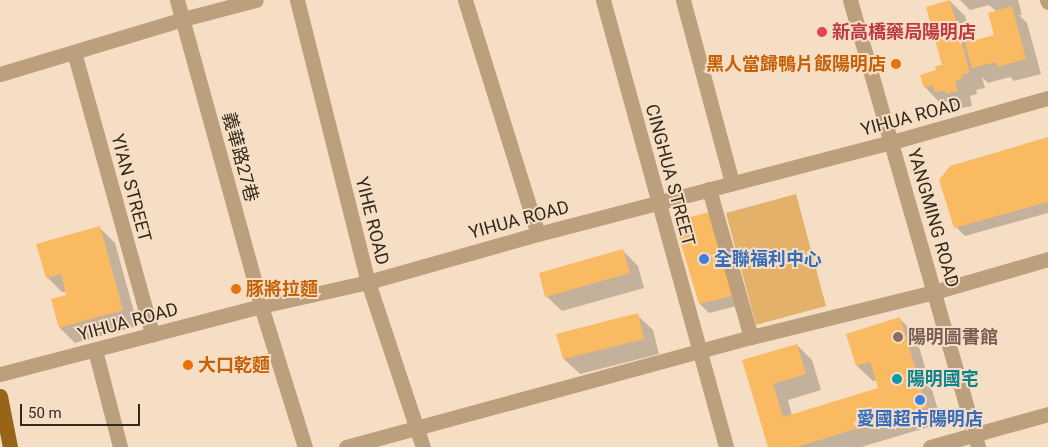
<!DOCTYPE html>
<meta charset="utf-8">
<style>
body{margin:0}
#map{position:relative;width:1048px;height:447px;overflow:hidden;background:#f5dec3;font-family:Roboto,"Noto Sans TC",sans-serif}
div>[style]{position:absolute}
.green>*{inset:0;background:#e4b16b}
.shadow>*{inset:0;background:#0003}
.building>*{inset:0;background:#f9ba62}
.minor>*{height:15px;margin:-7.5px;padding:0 7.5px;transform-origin:7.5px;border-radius:7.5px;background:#bc9f7d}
.major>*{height:15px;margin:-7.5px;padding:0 7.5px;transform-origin:7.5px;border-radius:7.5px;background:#986418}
.dots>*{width:14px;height:14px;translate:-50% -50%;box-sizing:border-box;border:2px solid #f5dec3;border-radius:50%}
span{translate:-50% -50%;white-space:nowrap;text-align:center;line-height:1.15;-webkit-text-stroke:4px #f5dec3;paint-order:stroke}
.health-label{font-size:18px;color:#be3a42;font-weight:700}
.left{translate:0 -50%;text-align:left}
.food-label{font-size:18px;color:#c56008;font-weight:700}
.right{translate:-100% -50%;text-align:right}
.street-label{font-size:18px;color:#31291e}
.shop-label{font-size:18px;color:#366cbe;font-weight:700}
.education-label{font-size:18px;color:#785e54;font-weight:700}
.culture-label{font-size:18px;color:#0d838f;font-weight:700}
.scale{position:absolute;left:20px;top:404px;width:120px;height:22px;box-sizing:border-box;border:2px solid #31291e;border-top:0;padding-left:6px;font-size:15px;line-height:18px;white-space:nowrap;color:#31291e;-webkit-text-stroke:4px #f5dec3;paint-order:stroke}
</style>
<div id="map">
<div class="green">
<i style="clip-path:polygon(796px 194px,826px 306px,756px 325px,726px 213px)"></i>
</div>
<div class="shadow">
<i style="clip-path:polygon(960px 0,1018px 0,1022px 15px,1019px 15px,1027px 23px,1041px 74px,1014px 81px,1010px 77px,988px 83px,982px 77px,985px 88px,976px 90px,977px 94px,970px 96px,972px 106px,962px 108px,959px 105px,952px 107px,946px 101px,940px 103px,925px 87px,943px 65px,950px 1px,965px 16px,972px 42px,995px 36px,997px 12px,989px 5px,970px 10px)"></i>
<i style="clip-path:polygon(1048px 139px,1048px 213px,965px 236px,956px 227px)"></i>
<i style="clip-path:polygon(676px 222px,741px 305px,709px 313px,700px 304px)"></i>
<i style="clip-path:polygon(100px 228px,115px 243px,138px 326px,75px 343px,60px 328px,68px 295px,67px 291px,62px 292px,47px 277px)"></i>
<i style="clip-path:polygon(623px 251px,638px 266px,644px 288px,562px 311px,546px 296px)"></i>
<i style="clip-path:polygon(637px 315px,653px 330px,659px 354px,580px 374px,564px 359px,558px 335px)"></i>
<i style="clip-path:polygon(900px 319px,915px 334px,942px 423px,861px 447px,769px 447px,744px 361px,797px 345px,812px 360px,821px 390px,788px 400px,792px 416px,879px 389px,877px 380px,873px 381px,857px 366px,848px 335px)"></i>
</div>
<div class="building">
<i style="clip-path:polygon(950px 0,970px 73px,961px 75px,962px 79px,955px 81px,958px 91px,946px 94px,945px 90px,935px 92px,933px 85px,924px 88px,920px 75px,936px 70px,935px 66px,942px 65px,926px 7px)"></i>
<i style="clip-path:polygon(1012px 6px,1026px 59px,998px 67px,996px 62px,972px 68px,965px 43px,994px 35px,988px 13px)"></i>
<i style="clip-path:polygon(1048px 137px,1048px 202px,954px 228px,939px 180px,950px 166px)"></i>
<i style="clip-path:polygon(710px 212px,732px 296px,699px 304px,674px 221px)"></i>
<i style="clip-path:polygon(100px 226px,123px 310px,59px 328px,51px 299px,66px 295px,61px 274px,46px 278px,36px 244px)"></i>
<i style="clip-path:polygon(623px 249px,630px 273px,545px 297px,539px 273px)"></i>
<i style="clip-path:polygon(638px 313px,644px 339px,563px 359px,556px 334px)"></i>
<i style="clip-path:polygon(900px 317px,927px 407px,797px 447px,768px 447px,742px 360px,797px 344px,806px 374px,773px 384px,783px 417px,878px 388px,870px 362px,856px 366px,846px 334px)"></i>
</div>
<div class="minor">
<i style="left:177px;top:0;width:317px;rotate:74.6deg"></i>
<i style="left:261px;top:306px;width:148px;rotate:72.7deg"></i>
<i style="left:297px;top:0;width:291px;rotate:75.9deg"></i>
<i style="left:368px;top:282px;width:174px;rotate:71.6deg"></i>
<i style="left:465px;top:0;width:245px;rotate:72.7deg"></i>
<i style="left:603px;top:0;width:464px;rotate:74.6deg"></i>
<i style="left:683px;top:0;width:189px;rotate:75deg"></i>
<i style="left:850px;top:0;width:465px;rotate:74deg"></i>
<i style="left:1047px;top:0;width:2px;rotate:63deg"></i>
<i style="left:74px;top:52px;width:293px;rotate:74.5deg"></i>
<i style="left:0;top:74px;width:191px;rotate:-16.7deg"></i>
<i style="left:183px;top:19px;width:75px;rotate:-14.6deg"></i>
<i style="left:709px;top:189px;width:154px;rotate:74.2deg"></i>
<i style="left:95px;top:350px;width:100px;rotate:75.5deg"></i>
<i style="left:0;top:374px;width:270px;rotate:-14.6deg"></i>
<i style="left:261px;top:306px;width:110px;rotate:-12.6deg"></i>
<i style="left:368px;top:282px;width:177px;rotate:-15.8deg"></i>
<i style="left:538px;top:234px;width:366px;rotate:-14.6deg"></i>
<i style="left:892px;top:142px;width:162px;rotate:-15.8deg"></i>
<i style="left:346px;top:447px;width:420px;rotate:-15.2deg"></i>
<i style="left:751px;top:337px;width:188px;rotate:-13.8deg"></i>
<i style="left:934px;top:292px;width:119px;rotate:-16.1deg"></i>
<i style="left:930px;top:447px;width:123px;rotate:-15.6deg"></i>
</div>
<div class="major">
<i style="left:0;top:396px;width:52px;rotate:78.9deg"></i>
</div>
<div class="dots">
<i style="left:822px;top:32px;background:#e0444e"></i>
<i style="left:896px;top:64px;background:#e8710a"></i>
<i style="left:704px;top:259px;background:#3f7fe0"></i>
<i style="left:236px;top:289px;background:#e8710a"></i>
<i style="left:898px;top:337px;background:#8d6e63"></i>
<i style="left:188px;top:365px;background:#e8710a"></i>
<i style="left:897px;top:379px;background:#0f9aa8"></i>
<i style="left:920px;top:400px;background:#3f7fe0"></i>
</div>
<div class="health-label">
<span class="left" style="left:832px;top:32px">新高橋藥局陽明店</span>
</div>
<div class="food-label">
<span class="right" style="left:886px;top:64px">黑人當歸鴨片飯陽明店</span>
<span class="left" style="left:246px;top:289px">豚將拉麵</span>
<span class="left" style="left:198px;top:365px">大口乾麵</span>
</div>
<div class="street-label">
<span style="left:911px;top:117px;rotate:-15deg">YIHUA ROAD</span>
<span style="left:240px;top:157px;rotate:75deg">義華路27巷</span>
<span style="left:670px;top:175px;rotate:75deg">CINGHUA STREET</span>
<span style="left:131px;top:188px;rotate:75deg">YI'AN STREET</span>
<span style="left:933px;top:218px;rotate:74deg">YANGMING ROAD</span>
<span style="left:519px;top:220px;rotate:-15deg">YIHUA ROAD</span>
<span style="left:372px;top:221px;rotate:76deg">YIHE ROAD</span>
<span style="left:128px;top:322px;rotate:-15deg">YIHUA ROAD</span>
</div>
<div class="shop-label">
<span class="left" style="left:714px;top:259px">全聯福利中心</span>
<span style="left:920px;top:419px">愛國超市陽明店</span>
</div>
<div class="education-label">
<span class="left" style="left:908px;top:337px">陽明圖書館</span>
</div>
<div class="culture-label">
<span class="left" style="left:907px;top:379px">陽明國宅</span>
</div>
<div class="scale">50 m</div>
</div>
